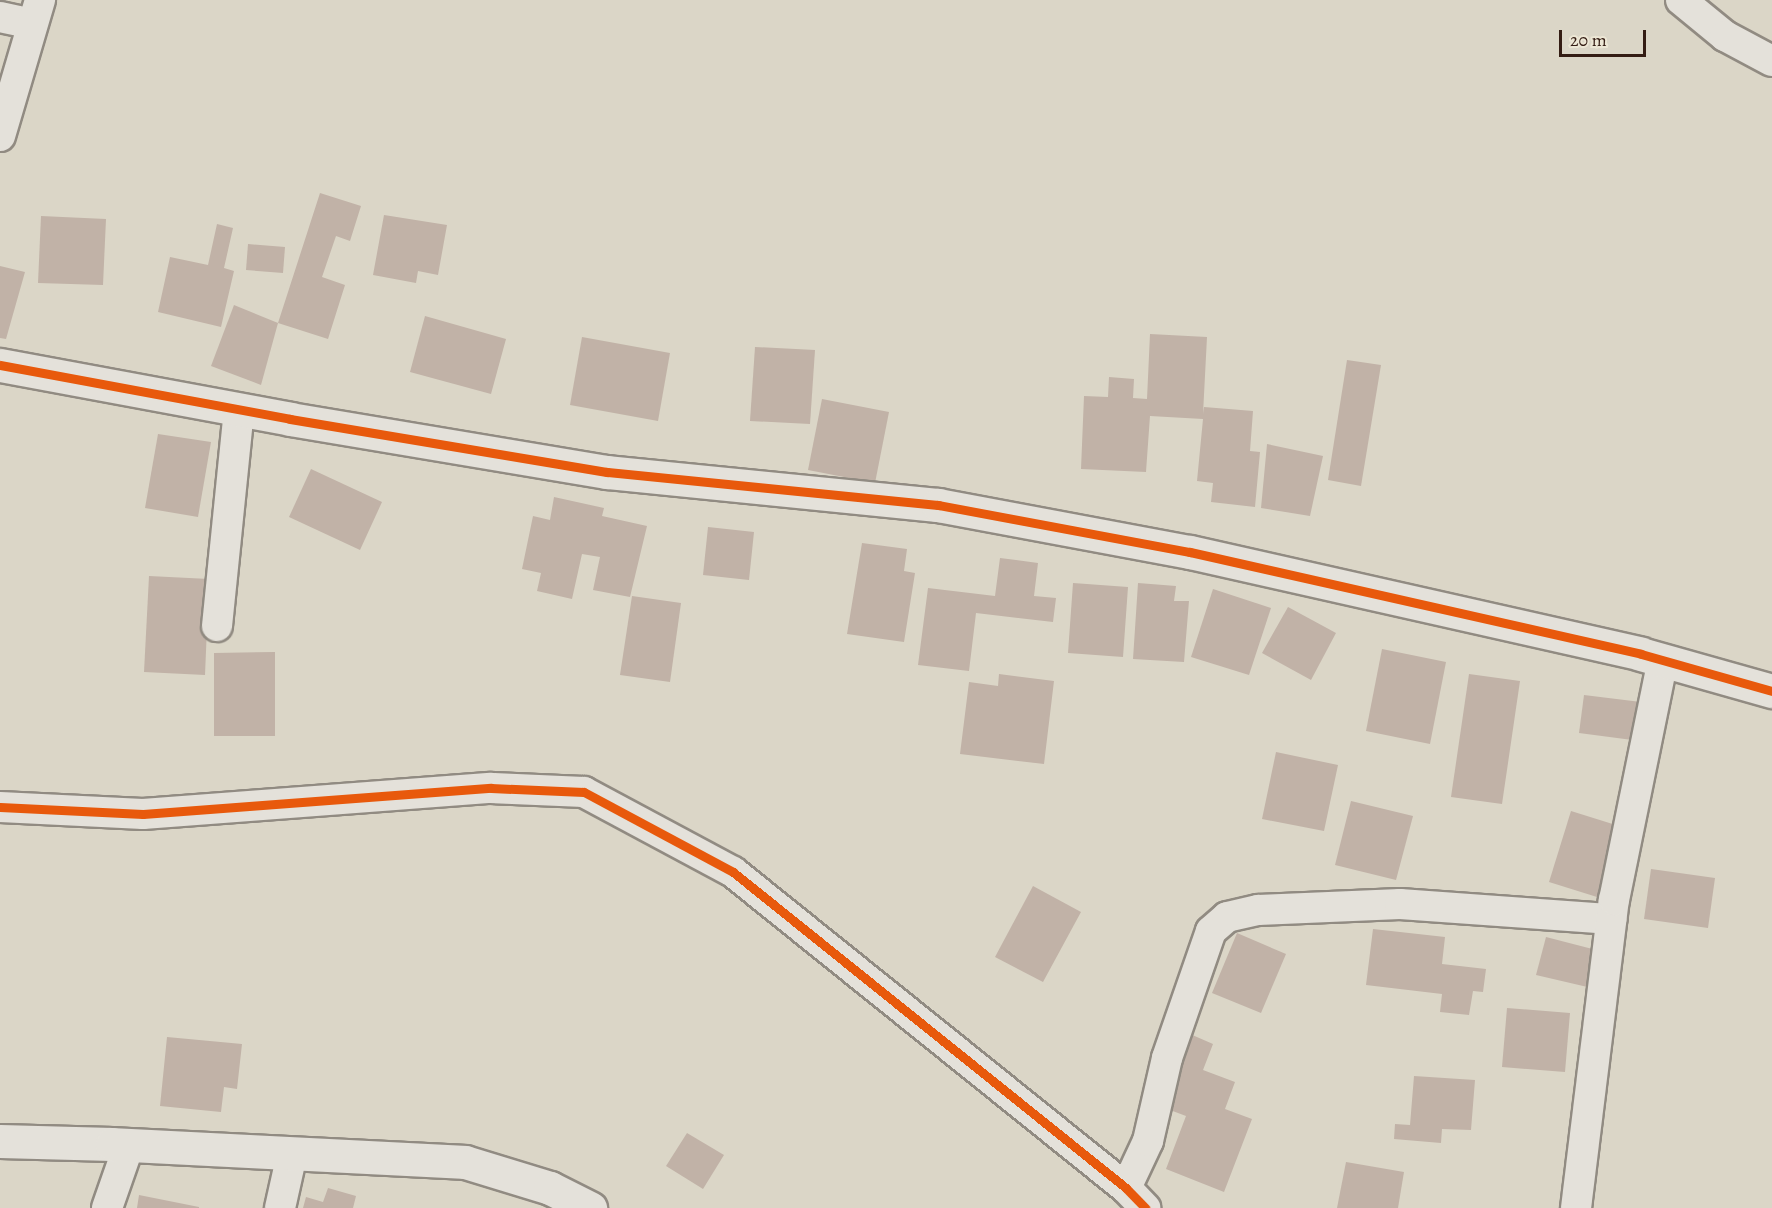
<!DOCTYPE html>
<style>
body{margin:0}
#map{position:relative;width:1772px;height:1208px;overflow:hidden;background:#dbd6c7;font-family:Alegreya,serif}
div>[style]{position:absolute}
.building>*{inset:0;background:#c1b2a7}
.roads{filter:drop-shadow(2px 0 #918b82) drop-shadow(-2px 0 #918b82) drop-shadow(0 2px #918b82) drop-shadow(0 -2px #918b82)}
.minor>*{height:30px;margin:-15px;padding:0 15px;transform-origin:15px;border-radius:15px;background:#e4e1da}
.tertiary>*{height:33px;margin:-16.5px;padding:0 16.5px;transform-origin:16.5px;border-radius:16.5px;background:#e4e1da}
.cycleway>*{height:9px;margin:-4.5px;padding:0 4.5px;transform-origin:4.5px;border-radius:4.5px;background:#e8590c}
span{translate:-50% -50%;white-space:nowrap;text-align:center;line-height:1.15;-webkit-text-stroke:4.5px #ede7d5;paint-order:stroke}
.scale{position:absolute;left:1559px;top:30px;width:87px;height:27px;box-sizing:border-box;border:3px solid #341d14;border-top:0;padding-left:8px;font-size:18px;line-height:21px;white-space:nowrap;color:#341d14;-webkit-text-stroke:4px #ede7d5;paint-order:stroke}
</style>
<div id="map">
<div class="building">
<i style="clip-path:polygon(320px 193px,361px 206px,350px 241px,336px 236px,322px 277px,345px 285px,328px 339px,278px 323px)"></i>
<i style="clip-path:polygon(384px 215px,447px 225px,438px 275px,418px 271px,416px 283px,373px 275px)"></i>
<i style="clip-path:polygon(41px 216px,106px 219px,103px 285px,38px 283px)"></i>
<i style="clip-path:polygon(217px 224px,233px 228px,224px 268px,234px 271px,221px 327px,158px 312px,170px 257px,208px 265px)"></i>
<i style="clip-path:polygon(248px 244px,285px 247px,283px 273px,246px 270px)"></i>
<i style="clip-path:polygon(0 266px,25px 272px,6px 339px,0 338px)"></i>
<i style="clip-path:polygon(234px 305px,278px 323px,261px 385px,211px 366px)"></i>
<i style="clip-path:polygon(425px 316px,506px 339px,491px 394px,410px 372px)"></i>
<i style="clip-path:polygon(1150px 334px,1207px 337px,1203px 414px,1204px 407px,1253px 411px,1250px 451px,1260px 452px,1255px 507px,1211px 502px,1213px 483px,1197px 481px,1203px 419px,1150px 416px,1146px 472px,1081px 469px,1084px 396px,1108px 397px,1109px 377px,1134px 379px,1133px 398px,1147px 399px)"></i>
<i style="clip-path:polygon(582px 337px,670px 353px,658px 421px,570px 405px)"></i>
<i style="clip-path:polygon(755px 347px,815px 350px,810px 424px,750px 421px)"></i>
<i style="clip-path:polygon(1347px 360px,1381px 365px,1361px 486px,1328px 480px)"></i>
<i style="clip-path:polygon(822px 399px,889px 412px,875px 483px,808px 470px)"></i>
<i style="clip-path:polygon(158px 434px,211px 442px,198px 517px,145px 508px)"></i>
<i style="clip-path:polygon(1267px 444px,1323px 456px,1310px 516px,1261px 508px)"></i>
<i style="clip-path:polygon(311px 469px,382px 502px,360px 550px,289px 517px)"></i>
<i style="clip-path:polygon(554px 497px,604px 508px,602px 516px,647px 526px,630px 597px,593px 590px,600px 557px,582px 554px,572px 599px,537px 591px,541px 573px,522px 569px,533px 516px,550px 520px)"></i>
<i style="clip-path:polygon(708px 527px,754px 532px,749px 580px,703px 575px)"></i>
<i style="clip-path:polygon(862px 543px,907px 549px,904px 571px,915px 573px,904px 642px,847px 634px)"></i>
<i style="clip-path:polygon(1000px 558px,1038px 563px,1034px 596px,1056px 598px,1053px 622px,976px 613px,969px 671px,918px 665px,928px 588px,995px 596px)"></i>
<i style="clip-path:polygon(149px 576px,209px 579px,205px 675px,144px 672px)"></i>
<i style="clip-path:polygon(1073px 583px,1128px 587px,1123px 657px,1068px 653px)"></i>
<i style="clip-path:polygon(1138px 583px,1176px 586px,1174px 601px,1189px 601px,1184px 662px,1133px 659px)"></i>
<i style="clip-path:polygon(1213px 589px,1271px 608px,1249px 675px,1191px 657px)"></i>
<i style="clip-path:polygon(632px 596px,681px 603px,670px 682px,620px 675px)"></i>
<i style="clip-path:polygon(1288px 607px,1336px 633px,1311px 680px,1262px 653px)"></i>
<i style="clip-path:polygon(1382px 649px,1446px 662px,1430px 744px,1366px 731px)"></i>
<i style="clip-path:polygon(275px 652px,275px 736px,214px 736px,214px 653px)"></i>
<i style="clip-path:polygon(999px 674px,1054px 681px,1044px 764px,960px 754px,969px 682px,998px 686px)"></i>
<i style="clip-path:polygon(1469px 674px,1520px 681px,1502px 804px,1451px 797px)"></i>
<i style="clip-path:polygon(1584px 695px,1649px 703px,1640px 741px,1579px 733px)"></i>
<i style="clip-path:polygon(1276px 752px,1338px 765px,1324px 831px,1262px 819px)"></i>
<i style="clip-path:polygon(1351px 801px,1413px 816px,1396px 880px,1335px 865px)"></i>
<i style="clip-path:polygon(1571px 811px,1619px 826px,1597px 897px,1549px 882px)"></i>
<i style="clip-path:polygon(1651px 869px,1715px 878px,1708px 928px,1644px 919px)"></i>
<i style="clip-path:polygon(1033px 886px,1081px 912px,1043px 982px,995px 957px)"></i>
<i style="clip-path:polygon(1373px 929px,1445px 937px,1442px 964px,1486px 969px,1483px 992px,1473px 991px,1469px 1015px,1440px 1012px,1442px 994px,1366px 985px)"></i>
<i style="clip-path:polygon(1237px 933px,1286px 954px,1261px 1013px,1212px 993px)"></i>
<i style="clip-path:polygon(1546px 937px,1604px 952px,1596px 989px,1536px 975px)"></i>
<i style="clip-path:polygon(1507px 1008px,1570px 1013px,1565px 1072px,1502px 1067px)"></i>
<i style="clip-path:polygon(1190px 1034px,1213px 1044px,1203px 1070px,1235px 1082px,1225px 1109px,1252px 1119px,1224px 1192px,1166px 1169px,1186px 1116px,1162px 1107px)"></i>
<i style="clip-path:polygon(167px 1037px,242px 1044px,237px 1089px,224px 1087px,221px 1112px,160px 1106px)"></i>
<i style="clip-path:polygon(1414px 1076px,1475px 1080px,1471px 1130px,1442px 1129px,1441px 1143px,1394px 1139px,1395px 1124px,1410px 1125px)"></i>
<i style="clip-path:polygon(687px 1133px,724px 1155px,703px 1189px,666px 1166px)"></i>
<i style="clip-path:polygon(1346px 1162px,1404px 1172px,1398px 1208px,1337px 1208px)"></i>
<i style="clip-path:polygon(328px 1188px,356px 1196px,353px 1208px,303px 1208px,306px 1197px,323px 1202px)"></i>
<i style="clip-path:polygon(139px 1195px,199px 1207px,199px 1208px,137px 1208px)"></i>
</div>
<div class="roads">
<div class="minor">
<i style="left:1681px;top:0;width:57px;rotate:39.3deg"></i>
<i style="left:1725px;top:36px;width:53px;rotate:28deg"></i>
<i style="left:0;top:17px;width:33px;rotate:12deg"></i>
<i style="left:0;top:136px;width:142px;rotate:-73.6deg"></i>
<i style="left:217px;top:626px;width:217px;rotate:-84.2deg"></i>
<i style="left:0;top:807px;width:143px;rotate:2.8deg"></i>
<i style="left:143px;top:814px;width:349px;rotate:-4.3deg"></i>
<i style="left:491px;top:788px;width:93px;rotate:2.5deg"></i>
<i style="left:584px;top:792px;width:169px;rotate:28.2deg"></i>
<i style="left:733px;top:872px;width:504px;rotate:38.8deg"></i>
<i style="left:1126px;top:1188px;width:28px;rotate:46deg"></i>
<i style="left:1126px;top:1188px;width:52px;rotate:-64.9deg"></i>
<i style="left:1148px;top:1141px;width:85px;rotate:-77.1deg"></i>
<i style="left:1167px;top:1058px;width:134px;rotate:-70.9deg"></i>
<i style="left:1211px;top:931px;width:21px;rotate:-41deg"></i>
<i style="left:1227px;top:917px;width:32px;rotate:-13deg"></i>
<i style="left:1258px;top:910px;width:142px;rotate:-2.4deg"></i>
<i style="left:1400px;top:904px;width:212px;rotate:4.1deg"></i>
<i style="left:107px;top:1208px;width:67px;rotate:-70.8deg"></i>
<i style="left:280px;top:1208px;width:55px;rotate:-77.5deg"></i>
<i style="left:1576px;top:1208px;width:310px;rotate:-83deg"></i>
<i style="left:1614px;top:900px;width:245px;rotate:-78.5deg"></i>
</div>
<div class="tertiary">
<i style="left:0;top:365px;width:295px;rotate:10.5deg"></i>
<i style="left:290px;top:419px;width:321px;rotate:9.5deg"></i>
<i style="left:607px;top:472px;width:333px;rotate:5.7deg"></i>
<i style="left:938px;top:505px;width:256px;rotate:10.6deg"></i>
<i style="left:1190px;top:552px;width:462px;rotate:12.7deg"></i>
<i style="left:1641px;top:654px;width:136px;rotate:15.8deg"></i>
<i style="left:0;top:1141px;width:112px;rotate:1.5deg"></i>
<i style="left:112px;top:1144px;width:353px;rotate:2.9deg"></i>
<i style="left:465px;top:1162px;width:89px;rotate:17deg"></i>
<i style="left:550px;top:1188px;width:45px;rotate:26.6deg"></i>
</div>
</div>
<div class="cycleway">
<i style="left:0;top:365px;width:295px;rotate:10.5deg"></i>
<i style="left:290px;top:419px;width:321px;rotate:9.5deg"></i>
<i style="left:607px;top:472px;width:333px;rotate:5.7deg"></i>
<i style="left:938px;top:505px;width:256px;rotate:10.6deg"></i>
<i style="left:1190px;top:552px;width:462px;rotate:12.7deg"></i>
<i style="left:1641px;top:654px;width:136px;rotate:15.8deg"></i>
<i style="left:0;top:807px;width:143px;rotate:2.8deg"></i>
<i style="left:143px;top:814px;width:349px;rotate:-4.3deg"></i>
<i style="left:491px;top:788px;width:93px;rotate:2.5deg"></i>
<i style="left:584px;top:792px;width:169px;rotate:28.2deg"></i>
<i style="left:733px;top:872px;width:504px;rotate:38.8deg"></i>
<i style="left:1126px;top:1188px;width:28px;rotate:46deg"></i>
</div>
<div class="scale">20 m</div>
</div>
